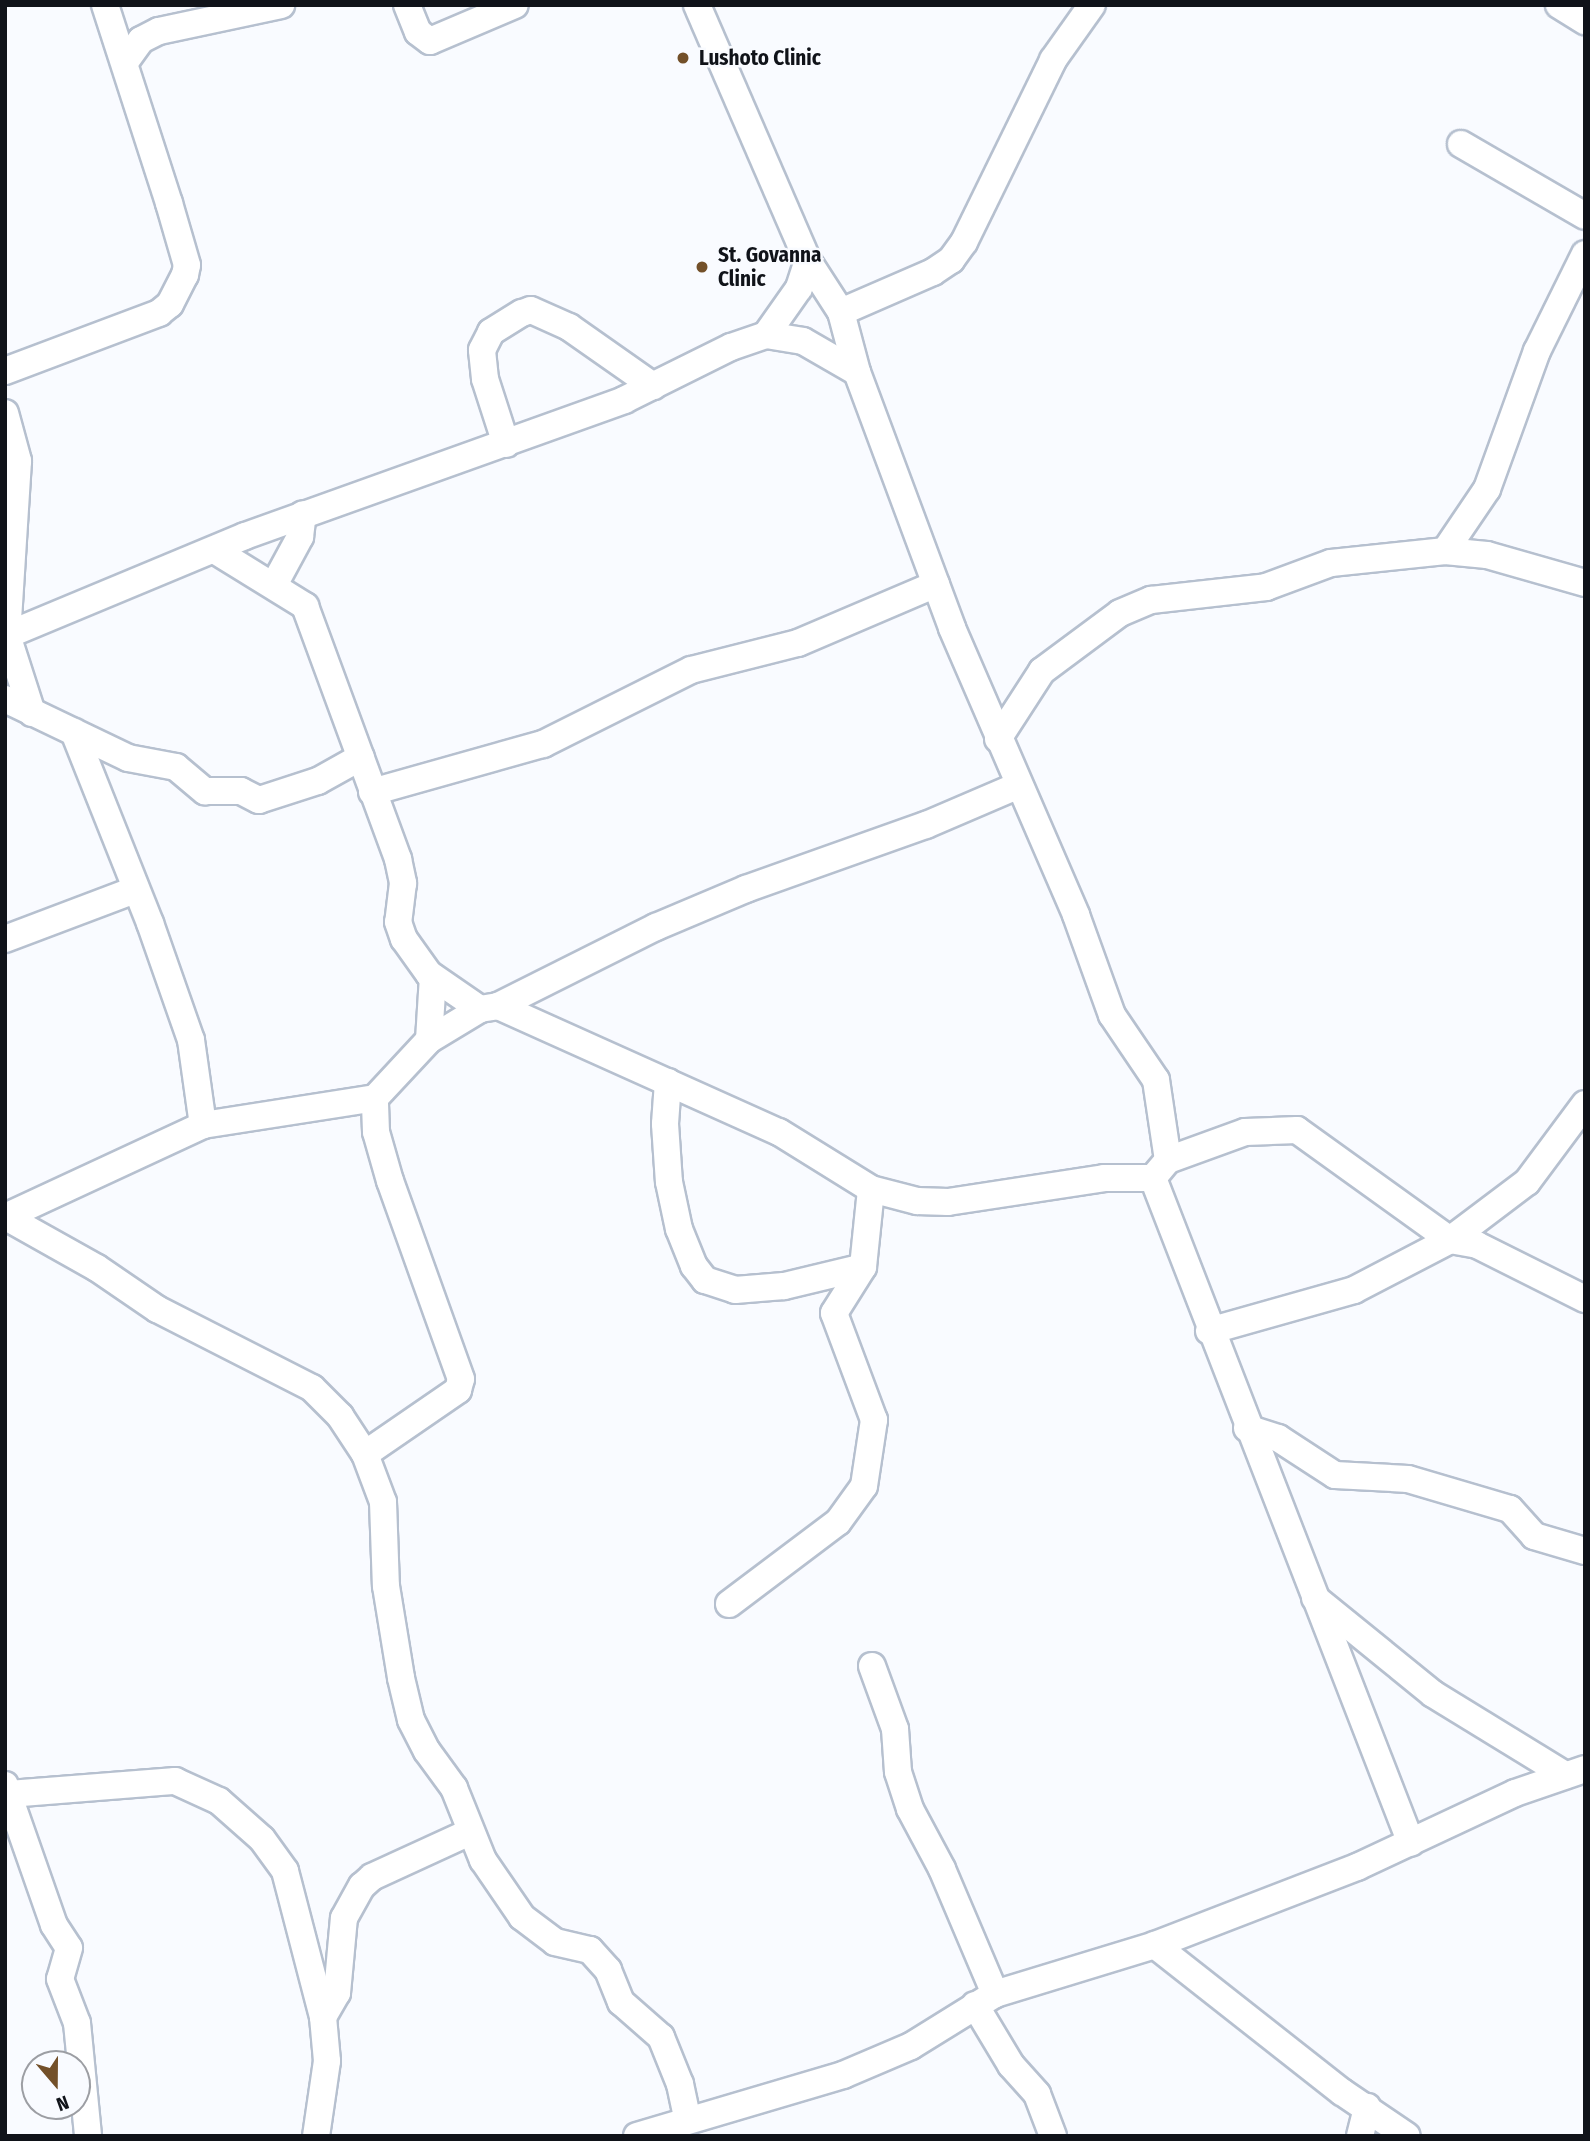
<!DOCTYPE html>
<style>
body{margin:0}
#map{position:relative;width:1590px;height:2141px;overflow:hidden;background:#f9fbff;font-family:"Fira Sans Condensed",sans-serif}
div>[style]{position:absolute}
.roads{filter:drop-shadow(2px 0 #b6c0cf) drop-shadow(-2px 0 #b6c0cf) drop-shadow(0 2px #b6c0cf) drop-shadow(0 -2px #b6c0cf)}
.minor>*{height:26px;margin:-13px;padding:0 13px;transform-origin:13px;border-radius:13px;background:#fff}
.dots>*{width:19px;height:19px;translate:-50% -50%;box-sizing:border-box;border:4px solid #f9fbff;border-radius:50%}
span{translate:-50% -50%;white-space:nowrap;text-align:center;line-height:1.15;-webkit-text-stroke:5px #f9fbff;paint-order:stroke}
.poi-label{font-size:21px;color:#101319;font-weight:700}
.left{translate:0 -50%;text-align:left}
.frame{position:absolute;inset:0;border:7px solid #101319;pointer-events:none}
.north{position:absolute;left:21px;top:2050px;width:70px;height:70px;box-sizing:border-box;background:#f9fbff;border:2px solid #9c9ea3;border-radius:50%;rotate:160deg;font-size:19px;font-weight:700;line-height:28px;text-align:center;color:#101319}
.north::after{content:'';display:block;margin:auto;width:24px;height:32px;background:#735029;clip-path:polygon(50% 0,100% 100%,50% 72%,0 100%)}
</style>
<div id="map">
<div class="roads">
<div class="minor">
<i style="left:407px;top:5px;width:29px;rotate:68deg"></i>
<i style="left:418px;top:32px;width:15px;rotate:37deg"></i>
<i style="left:430px;top:41px;width:92px;rotate:-23deg"></i>
<i style="left:697px;top:5px;width:279px;rotate:66.6deg"></i>
<i style="left:808px;top:261px;width:61px;rotate:57.1deg"></i>
<i style="left:841px;top:312px;width:62px;rotate:75.1deg"></i>
<i style="left:857px;top:372px;width:273px;rotate:69.6deg"></i>
<i style="left:952px;top:628px;width:313px;rotate:66.6deg"></i>
<i style="left:1076px;top:915px;width:106px;rotate:70.2deg"></i>
<i style="left:1112px;top:1015px;width:78px;rotate:55.9deg"></i>
<i style="left:1156px;top:1080px;width:81px;rotate:81.5deg"></i>
<i style="left:1168px;top:1160px;width:23px;rotate:130deg"></i>
<i style="left:1153px;top:1178px;width:713px;rotate:68.8deg"></i>
<i style="left:1559px;top:5px;width:31px;rotate:32deg"></i>
<i style="left:125px;top:62px;width:27px;rotate:-54deg"></i>
<i style="left:141px;top:40px;width:20px;rotate:-27deg"></i>
<i style="left:159px;top:31px;width:125px;rotate:-12deg"></i>
<i style="left:1461px;top:144px;width:143px;rotate:30.1deg"></i>
<i style="left:841px;top:312px;width:100px;rotate:-23.5deg"></i>
<i style="left:933px;top:272px;width:22px;rotate:-34deg"></i>
<i style="left:951px;top:260px;width:22px;rotate:-54deg"></i>
<i style="left:964px;top:242px;width:203px;rotate:-63.9deg"></i>
<i style="left:1053px;top:60px;width:67px;rotate:-54.7deg"></i>
<i style="left:766px;top:335px;width:57px;rotate:-54.9deg"></i>
<i style="left:799px;top:288px;width:28px;rotate:-72deg"></i>
<i style="left:5px;top:371px;width:165px;rotate:-20.6deg"></i>
<i style="left:159px;top:313px;width:14px;rotate:-39deg"></i>
<i style="left:170px;top:304px;width:33px;rotate:-63deg"></i>
<i style="left:185px;top:275px;width:10px;rotate:-79deg"></i>
<i style="left:187px;top:265px;width:65px;rotate:-106.2deg"></i>
<i style="left:169px;top:203px;width:208px;rotate:-107.9deg"></i>
<i style="left:5px;top:413px;width:50px;rotate:74.8deg"></i>
<i style="left:18px;top:461px;width:174px;rotate:93.6deg"></i>
<i style="left:7px;top:635px;width:82px;rotate:72.2deg"></i>
<i style="left:506px;top:444px;width:68px;rotate:-107.9deg"></i>
<i style="left:485px;top:379px;width:29px;rotate:-96deg"></i>
<i style="left:482px;top:350px;width:20px;rotate:-63deg"></i>
<i style="left:491px;top:332px;width:36px;rotate:-32deg"></i>
<i style="left:522px;top:313px;width:9px;rotate:-18deg"></i>
<i style="left:531px;top:310px;width:42px;rotate:24.1deg"></i>
<i style="left:569px;top:327px;width:103px;rotate:35.1deg"></i>
<i style="left:216px;top:551px;width:105px;rotate:31.7deg"></i>
<i style="left:305px;top:606px;width:270px;rotate:69.8deg"></i>
<i style="left:398px;top:859px;width:25px;rotate:78deg"></i>
<i style="left:403px;top:883px;width:39px;rotate:97deg"></i>
<i style="left:398px;top:922px;width:18px;rotate:71deg"></i>
<i style="left:404px;top:939px;width:43px;rotate:54.5deg"></i>
<i style="left:429px;top:974px;width:62px;rotate:34.5deg"></i>
<i style="left:1445px;top:551px;width:75px;rotate:-55.9deg"></i>
<i style="left:1487px;top:489px;width:147px;rotate:-70.1deg"></i>
<i style="left:1537px;top:351px;width:108px;rotate:-63.7deg"></i>
<i style="left:274px;top:585px;width:55px;rotate:-61.6deg"></i>
<i style="left:300px;top:537px;width:23px;rotate:-83deg"></i>
<i style="left:5px;top:636px;width:260px;rotate:-22.6deg"></i>
<i style="left:245px;top:536px;width:403px;rotate:-19.7deg"></i>
<i style="left:624px;top:400px;width:119px;rotate:-26.4deg"></i>
<i style="left:731px;top:347px;width:37px;rotate:-19deg"></i>
<i style="left:766px;top:335px;width:37px;rotate:9deg"></i>
<i style="left:803px;top:341px;width:62px;rotate:29.9deg"></i>
<i style="left:5px;top:699px;width:136px;rotate:25.6deg"></i>
<i style="left:128px;top:758px;width:49px;rotate:10.6deg"></i>
<i style="left:176px;top:767px;width:38px;rotate:40deg"></i>
<i style="left:205px;top:791px;width:36px"></i>
<i style="left:241px;top:791px;width:20px;rotate:27deg"></i>
<i style="left:259px;top:800px;width:62px;rotate:-17.9deg"></i>
<i style="left:318px;top:781px;width:49px;rotate:-29.2deg"></i>
<i style="left:74px;top:732px;width:206px;rotate:68.3deg"></i>
<i style="left:150px;top:923px;width:124px;rotate:70.7deg"></i>
<i style="left:191px;top:1040px;width:86px;rotate:82deg"></i>
<i style="left:998px;top:739px;width:81px;rotate:-57.1deg"></i>
<i style="left:1042px;top:671px;width:97px;rotate:-36.6deg"></i>
<i style="left:1120px;top:613px;width:34px;rotate:-23deg"></i>
<i style="left:1151px;top:600px;width:116px;rotate:-6.4deg"></i>
<i style="left:1266px;top:587px;width:69px;rotate:-20.3deg"></i>
<i style="left:1331px;top:563px;width:115px;rotate:-6deg"></i>
<i style="left:1445px;top:551px;width:42px;rotate:5.4deg"></i>
<i style="left:1487px;top:555px;width:102px;rotate:15.9deg"></i>
<i style="left:372px;top:792px;width:178px;rotate:-15.7deg"></i>
<i style="left:543px;top:744px;width:165px;rotate:-26.6deg"></i>
<i style="left:691px;top:670px;width:110px;rotate:-14.2deg"></i>
<i style="left:798px;top:643px;width:150px;rotate:-23.1deg"></i>
<i style="left:5px;top:939px;width:139px;rotate:-20.7deg"></i>
<i style="left:498px;top:1006px;width:308px;rotate:24.2deg"></i>
<i style="left:779px;top:1132px;width:108px;rotate:31.8deg"></i>
<i style="left:871px;top:1189px;width:48px;rotate:14.6deg"></i>
<i style="left:917px;top:1201px;width:31px;rotate:2deg"></i>
<i style="left:948px;top:1202px;width:158px;rotate:-8.7deg"></i>
<i style="left:1104px;top:1178px;width:49px"></i>
<i style="left:429px;top:1040px;width:63px;rotate:-86.4deg"></i>
<i style="left:668px;top:1082px;width:42px;rotate:94.1deg"></i>
<i style="left:665px;top:1124px;width:58px;rotate:86.1deg"></i>
<i style="left:669px;top:1182px;width:48px;rotate:78deg"></i>
<i style="left:679px;top:1229px;width:40px;rotate:68deg"></i>
<i style="left:694px;top:1266px;width:18px;rotate:52deg"></i>
<i style="left:705px;top:1280px;width:32px;rotate:18deg"></i>
<i style="left:735px;top:1290px;width:49px;rotate:-4.7deg"></i>
<i style="left:784px;top:1286px;width:81px;rotate:-13.5deg"></i>
<i style="left:1168px;top:1160px;width:82px;rotate:-20deg"></i>
<i style="left:1245px;top:1132px;width:52px;rotate:-2.2deg"></i>
<i style="left:1297px;top:1130px;width:188px;rotate:35.7deg"></i>
<i style="left:1450px;top:1240px;width:96px;rotate:-37deg"></i>
<i style="left:1527px;top:1182px;width:97px;rotate:-53.4deg"></i>
<i style="left:5px;top:1217px;width:218px;rotate:-24.9deg"></i>
<i style="left:203px;top:1125px;width:174px;rotate:-8.9deg"></i>
<i style="left:375px;top:1098px;width:79px;rotate:-47deg"></i>
<i style="left:429px;top:1040px;width:60px;rotate:-31.3deg"></i>
<i style="left:480px;top:1009px;width:18px;rotate:-9deg"></i>
<i style="left:498px;top:1006px;width:177px;rotate:-26.6deg"></i>
<i style="left:656px;top:927px;width:98px;rotate:-22.9deg"></i>
<i style="left:746px;top:889px;width:191px;rotate:-19.6deg"></i>
<i style="left:926px;top:825px;width:99px;rotate:-23.2deg"></i>
<i style="left:6px;top:1217px;width:104px;rotate:29.3deg"></i>
<i style="left:97px;top:1268px;width:73px;rotate:34.3deg"></i>
<i style="left:157px;top:1309px;width:174px;rotate:27deg"></i>
<i style="left:312px;top:1388px;width:40px;rotate:45deg"></i>
<i style="left:340px;top:1416px;width:45px;rotate:56.7deg"></i>
<i style="left:365px;top:1454px;width:51px;rotate:69.4deg"></i>
<i style="left:383px;top:1502px;width:84px;rotate:88deg"></i>
<i style="left:386px;top:1586px;width:93px;rotate:80.7deg"></i>
<i style="left:401px;top:1678px;width:43px;rotate:76.6deg"></i>
<i style="left:411px;top:1720px;width:35px;rotate:63deg"></i>
<i style="left:427px;top:1751px;width:46px;rotate:53.9deg"></i>
<i style="left:454px;top:1788px;width:78px;rotate:68.1deg"></i>
<i style="left:483px;top:1860px;width:69px;rotate:55.6deg"></i>
<i style="left:522px;top:1917px;width:41px;rotate:37.1deg"></i>
<i style="left:555px;top:1942px;width:36px;rotate:13deg"></i>
<i style="left:590px;top:1950px;width:27px;rotate:48deg"></i>
<i style="left:608px;top:1970px;width:35px;rotate:68deg"></i>
<i style="left:621px;top:2002px;width:53px;rotate:41.2deg"></i>
<i style="left:661px;top:2037px;width:51px;rotate:68deg"></i>
<i style="left:680px;top:2084px;width:35px;rotate:78deg"></i>
<i style="left:1209px;top:1331px;width:151px;rotate:-15.8deg"></i>
<i style="left:1354px;top:1290px;width:108px;rotate:-27.5deg"></i>
<i style="left:1450px;top:1240px;width:27px;rotate:10deg"></i>
<i style="left:1477px;top:1245px;width:121px;rotate:26.6deg"></i>
<i style="left:1247px;top:1428px;width:33px;rotate:18deg"></i>
<i style="left:1278px;top:1438px;width:68px;rotate:33deg"></i>
<i style="left:1335px;top:1475px;width:73px;rotate:3.1deg"></i>
<i style="left:1408px;top:1479px;width:106px;rotate:16.4deg"></i>
<i style="left:1510px;top:1509px;width:36px;rotate:48deg"></i>
<i style="left:1534px;top:1536px;width:53px;rotate:16.4deg"></i>
<i style="left:365px;top:1454px;width:113px;rotate:-34.5deg"></i>
<i style="left:458px;top:1390px;width:11px;rotate:-75deg"></i>
<i style="left:461px;top:1379px;width:210px;rotate:-109.7deg"></i>
<i style="left:390px;top:1181px;width:51px;rotate:-105.9deg"></i>
<i style="left:376px;top:1132px;width:34px;rotate:-92deg"></i>
<i style="left:1315px;top:1598px;width:152px;rotate:39.1deg"></i>
<i style="left:1433px;top:1694px;width:155px;rotate:31.5deg"></i>
<i style="left:729px;top:1604px;width:136px;rotate:-37deg"></i>
<i style="left:838px;top:1522px;width:44px;rotate:-54.2deg"></i>
<i style="left:864px;top:1486px;width:67px;rotate:-81.4deg"></i>
<i style="left:874px;top:1420px;width:114px;rotate:-110.5deg"></i>
<i style="left:834px;top:1313px;width:54px;rotate:-57.8deg"></i>
<i style="left:863px;top:1267px;width:78px;rotate:-84.1deg"></i>
<i style="left:872px;top:1666px;width:67px;rotate:69.9deg"></i>
<i style="left:895px;top:1729px;width:43px;rotate:86deg"></i>
<i style="left:898px;top:1772px;width:39px;rotate:72deg"></i>
<i style="left:910px;top:1809px;width:68px;rotate:61.9deg"></i>
<i style="left:942px;top:1869px;width:136px;rotate:67deg"></i>
<i style="left:5px;top:1785px;width:148px;rotate:70.7deg"></i>
<i style="left:54px;top:1925px;width:27px;rotate:57deg"></i>
<i style="left:69px;top:1948px;width:32px;rotate:106deg"></i>
<i style="left:60px;top:1979px;width:47px;rotate:68.9deg"></i>
<i style="left:77px;top:2023px;width:114px;rotate:84.4deg"></i>
<i style="left:9px;top:1794px;width:167px;rotate:-4.5deg"></i>
<i style="left:175px;top:1781px;width:48px;rotate:24.4deg"></i>
<i style="left:219px;top:1801px;width:57px;rotate:41.5deg"></i>
<i style="left:262px;top:1839px;width:39px;rotate:54deg"></i>
<i style="left:285px;top:1871px;width:151px;rotate:75.4deg"></i>
<i style="left:323px;top:2017px;width:44px;rotate:84.8deg"></i>
<i style="left:327px;top:2061px;width:76px;rotate:98.3deg"></i>
<i style="left:1155px;top:1945px;width:238px;rotate:38.2deg"></i>
<i style="left:1342px;top:2092px;width:78px;rotate:34.1deg"></i>
<i style="left:975px;top:2005px;width:70px;rotate:59deg"></i>
<i style="left:1011px;top:2065px;width:39px;rotate:48deg"></i>
<i style="left:1037px;top:2094px;width:45px;rotate:69.1deg"></i>
<i style="left:323px;top:2017px;width:28px;rotate:-60deg"></i>
<i style="left:337px;top:1993px;width:75px;rotate:-84.7deg"></i>
<i style="left:344px;top:1918px;width:37px;rotate:-61deg"></i>
<i style="left:362px;top:1886px;width:13px;rotate:-42deg"></i>
<i style="left:372px;top:1877px;width:108px;rotate:-24.7deg"></i>
<i style="left:637px;top:2136px;width:215px;rotate:-16.5deg"></i>
<i style="left:843px;top:2075px;width:74px;rotate:-23.1deg"></i>
<i style="left:911px;top:2046px;width:99px;rotate:-31.8deg"></i>
<i style="left:995px;top:1994px;width:167px;rotate:-17deg"></i>
<i style="left:1155px;top:1945px;width:217px;rotate:-21.1deg"></i>
<i style="left:1357px;top:1867px;width:174px;rotate:-25.1deg"></i>
<i style="left:1515px;top:1793px;width:74px;rotate:-18.9deg"></i>
<i style="left:1360px;top:2136px;width:30px;rotate:-76deg"></i>
</div>
</div>
<div class="dots">
<i style="left:683px;top:58px;background:#735029"></i>
<i style="left:702px;top:267px;background:#735029"></i>
</div>
<div class="poi-label">
<span class="left" style="left:699px;top:58px">Lushoto Clinic</span>
<span class="left" style="left:718px;top:267px">St. Govanna<br>Clinic</span>
</div>
<div class="frame"></div>
<div class="north">N</div>
</div>
